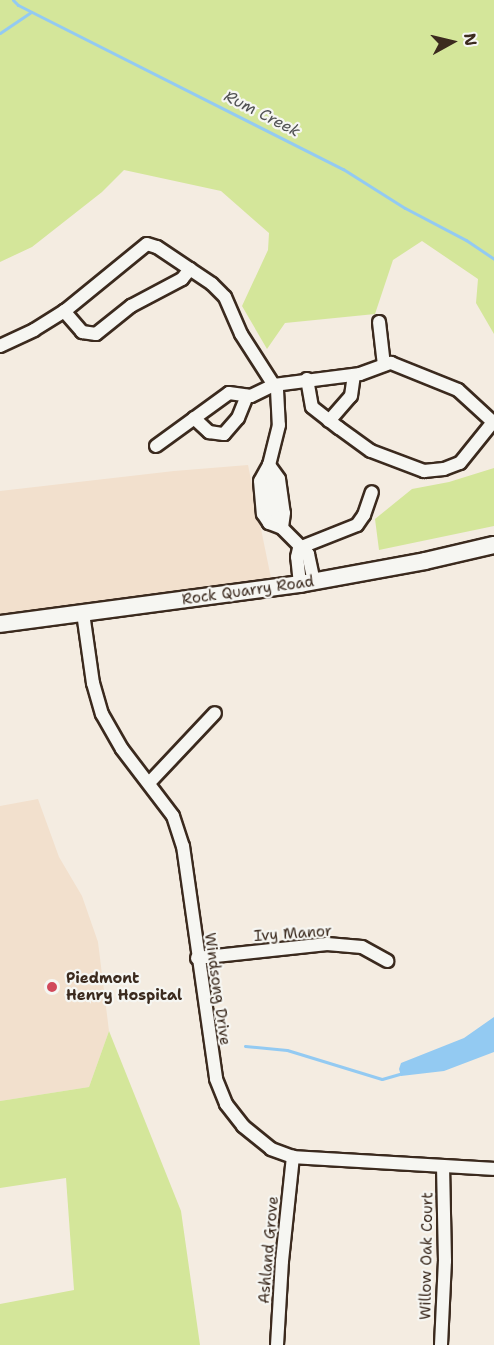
<!DOCTYPE html>
<style>
body{margin:0}
#map{position:relative;width:494px;height:1345px;overflow:hidden;background:#f4ece1;font-family:"Shantell Sans",sans-serif}
div>[style]{position:absolute}
.built>*{inset:0;background:#f2e0cd}
.green>*{inset:0;background:#d4e69a}
.water>*{inset:0;background:#93caf2}
.stream>*{height:3px;margin:-1.5px;padding:0 1.5px;transform-origin:1.5px;border-radius:1.5px;background:#93caf2}
.roads{filter:drop-shadow(2px 0 #3b2a1e) drop-shadow(-2px 0 #3b2a1e) drop-shadow(0 2px #3b2a1e) drop-shadow(0 -2px #3b2a1e)}
.street>*{height:12px;margin:-6px;padding:0 6px;transform-origin:6px;border-radius:6px;background:#f6f6f2}
.secondary>*{height:16px;margin:-8px;padding:0 8px;transform-origin:8px;border-radius:8px;background:#f6f6f2}
.dots>*{width:16px;height:16px;translate:-50% -50%;box-sizing:border-box;border:3px solid #f6f6f2;border-radius:50%}
span{translate:-50% -50%;white-space:nowrap;text-align:center;line-height:1.15;-webkit-text-stroke:4.5px #f6f6f2;paint-order:stroke}
.street-label{font-size:15px;color:#3b2a1e}
.poi-label{font-size:15px;color:#3b2a1e;font-weight:700}
.left{translate:0 -50%;text-align:left}
.water-label{font-size:16px;color:#515253;font-style:italic}
.north{position:absolute;left:422px;top:12px;width:60px;height:60px;-webkit-text-stroke:4px #f6f6f2;paint-order:stroke;rotate:82deg;font-size:16px;font-weight:700;line-height:24px;text-align:center;color:#3b2a1e}
.north::after{content:'';display:block;margin:auto;width:21px;height:27px;background:#3b2a1e;clip-path:polygon(50% 0,100% 100%,50% 72%,0 100%)}
</style>
<div id="map">
<div class="built">
<i style="clip-path:polygon(248px 465px,272px 583px,0 621px,0 491px,174px 471px)"></i>
<i style="clip-path:polygon(38px 799px,59px 857px,82px 896px,98px 942px,109px 1031px,89px 1087px,0 1101px,0 806px)"></i>
</div>
<div class="green">
<i style="clip-path:polygon(0 0,494px 0,494px 334px,476px 303px,478px 279px,422px 241px,393px 260px,375px 314px,285px 323px,267px 349px,242px 306px,268px 250px,269px 233px,221px 191px,124px 170px,102px 192px,32px 247px,0 262px)"></i>
<i style="clip-path:polygon(494px 468px,494px 526px,379px 550px,375px 519px,412px 489px,449px 482px)"></i>
<i style="clip-path:polygon(109px 1031px,181px 1211px,200px 1345px,0 1345px,0 1304px,74px 1290px,66px 1178px,0 1188px,0 1101px,89px 1087px)"></i>
</div>
<div class="water">
<i style="clip-path:polygon(494px 1017px,494px 1052px,444px 1071px,401px 1076px,399px 1069px,401px 1063px,464px 1038px)"></i>
</div>
<div class="stream">
<i style="left:13px;top:0;width:7px;rotate:45deg"></i>
<i style="left:18px;top:5px;width:364px;rotate:26.8deg"></i>
<i style="left:343px;top:169px;width:73px;rotate:32.2deg"></i>
<i style="left:405px;top:208px;width:69px;rotate:27.7deg"></i>
<i style="left:466px;top:240px;width:34px;rotate:34deg"></i>
<i style="left:0;top:33px;width:37px;rotate:-34deg"></i>
<i style="left:245px;top:1046px;width:42px;rotate:5.4deg"></i>
<i style="left:287px;top:1050px;width:99px;rotate:17deg"></i>
<i style="left:382px;top:1079px;width:19px;rotate:-16deg"></i>
</div>
<div class="roads">
<div class="street">
<i style="left:64px;top:311px;width:28px;rotate:49deg"></i>
<i style="left:82px;top:332px;width:14px;rotate:8deg"></i>
<i style="left:96px;top:334px;width:45px;rotate:-38.7deg"></i>
<i style="left:131px;top:306px;width:58px;rotate:-27.9deg"></i>
<i style="left:182px;top:279px;width:13px;rotate:-51deg"></i>
<i style="left:379px;top:322px;width:43px;rotate:83.4deg"></i>
<i style="left:0;top:346px;width:38px;rotate:-25deg"></i>
<i style="left:34px;top:330px;width:38px;rotate:-32deg"></i>
<i style="left:66px;top:310px;width:104px;rotate:-39.2deg"></i>
<i style="left:147px;top:244px;width:10px;rotate:17deg"></i>
<i style="left:157px;top:247px;width:66px;rotate:33.9deg"></i>
<i style="left:212px;top:284px;width:18px;rotate:45deg"></i>
<i style="left:225px;top:297px;width:40px;rotate:66.6deg"></i>
<i style="left:241px;top:334px;width:67px;rotate:57.3deg"></i>
<i style="left:277px;top:390px;width:35px;rotate:87deg"></i>
<i style="left:279px;top:425px;width:41px;rotate:104deg"></i>
<i style="left:269px;top:465px;width:47px;rotate:83.9deg"></i>
<i style="left:274px;top:512px;width:18px;rotate:63deg"></i>
<i style="left:282px;top:528px;width:37px;rotate:45deg"></i>
<i style="left:308px;top:554px;width:29px;rotate:78deg"></i>
<i style="left:307px;top:379px;width:28px;rotate:80deg"></i>
<i style="left:312px;top:407px;width:34px;rotate:38deg"></i>
<i style="left:339px;top:428px;width:39px;rotate:36deg"></i>
<i style="left:371px;top:451px;width:57px;rotate:20.7deg"></i>
<i style="left:424px;top:471px;width:20px;rotate:-6deg"></i>
<i style="left:444px;top:469px;width:17px;rotate:-21deg"></i>
<i style="left:460px;top:463px;width:53px;rotate:-51.2deg"></i>
<i style="left:194px;top:418px;width:21px;rotate:43deg"></i>
<i style="left:209px;top:432px;width:15px;rotate:8deg"></i>
<i style="left:224px;top:434px;width:21px;rotate:-49deg"></i>
<i style="left:238px;top:418px;width:24px;rotate:-68deg"></i>
<i style="left:329px;top:421px;width:33px;rotate:-49deg"></i>
<i style="left:351px;top:396px;width:21px;rotate:-82deg"></i>
<i style="left:156px;top:446px;width:90px;rotate:-36deg"></i>
<i style="left:229px;top:393px;width:22px;rotate:8deg"></i>
<i style="left:251px;top:396px;width:25px;rotate:-26deg"></i>
<i style="left:274px;top:385px;width:87px;rotate:-7.3deg"></i>
<i style="left:360px;top:374px;width:33px;rotate:-20deg"></i>
<i style="left:391px;top:363px;width:72px;rotate:21.9deg"></i>
<i style="left:458px;top:390px;width:49px;rotate:42.5deg"></i>
<i style="left:269px;top:465px;width:18px;rotate:119deg"></i>
<i style="left:260px;top:481px;width:33px;rotate:85deg"></i>
<i style="left:263px;top:514px;width:11px;rotate:56deg"></i>
<i style="left:269px;top:523px;width:14px;rotate:21deg"></i>
<i style="left:269px;top:465px;width:17px;rotate:54deg"></i>
<i style="left:279px;top:479px;width:34px;rotate:82deg"></i>
<i style="left:284px;top:513px;width:15px;rotate:98deg"></i>
<i style="left:300px;top:584px;width:27px;rotate:-96deg"></i>
<i style="left:297px;top:557px;width:9px;rotate:-77deg"></i>
<i style="left:299px;top:548px;width:62px;rotate:-21.6deg"></i>
<i style="left:357px;top:525px;width:12px;rotate:-55deg"></i>
<i style="left:364px;top:515px;width:24px;rotate:-71deg"></i>
<i style="left:83px;top:613px;width:71px;rotate:81.9deg"></i>
<i style="left:93px;top:683px;width:32px;rotate:74deg"></i>
<i style="left:102px;top:714px;width:40px;rotate:60.3deg"></i>
<i style="left:122px;top:749px;width:84px;rotate:52.7deg"></i>
<i style="left:173px;top:816px;width:32px;rotate:72deg"></i>
<i style="left:183px;top:846px;width:235px;rotate:81.9deg"></i>
<i style="left:216px;top:1079px;width:27px;rotate:68deg"></i>
<i style="left:226px;top:1104px;width:28px;rotate:52deg"></i>
<i style="left:243px;top:1126px;width:36px;rotate:39deg"></i>
<i style="left:271px;top:1149px;width:23px;rotate:20deg"></i>
<i style="left:293px;top:1157px;width:201px;rotate:3.4deg"></i>
<i style="left:149px;top:783px;width:96px;rotate:-46.7deg"></i>
<i style="left:197px;top:958px;width:131px;rotate:-6.1deg"></i>
<i style="left:327px;top:944px;width:35px;rotate:5deg"></i>
<i style="left:362px;top:947px;width:29px;rotate:29deg"></i>
<i style="left:277px;top:1345px;width:84px;rotate:-86.6deg"></i>
<i style="left:282px;top:1261px;width:105px;rotate:-84deg"></i>
<i style="left:441px;top:1345px;width:84px;rotate:-87.3deg"></i>
<i style="left:445px;top:1261px;width:93px;rotate:-91.2deg"></i>
</div>
<div class="secondary">
<i style="left:0;top:624px;width:303px;rotate:-7.6deg"></i>
<i style="left:300px;top:584px;width:127px;rotate:-10.4deg"></i>
<i style="left:425px;top:561px;width:71px;rotate:-13.1deg"></i>
</div>
</div>
<div class="dots">
<i style="left:52px;top:987px;background:#d1495b"></i>
</div>
<div class="street-label">
<span style="left:248px;top:591px;rotate:-8deg">Rock Quarry Road</span>
<span style="left:293px;top:934px;rotate:-4deg">Ivy Manor</span>
<span style="left:217px;top:989px;rotate:82deg">Windsong Drive</span>
<span style="left:269px;top:1250px;rotate:-85deg">Ashland Grove</span>
<span style="left:427px;top:1256px;rotate:-89deg">Willow Oak Court</span>
</div>
<div class="poi-label">
<span class="left" style="left:66px;top:987px">Piedmont<br>Henry Hospital</span>
</div>
<div class="water-label">
<span style="left:262px;top:114px;rotate:27deg">Rum Creek</span>
</div>
<div class="north">N</div>
</div>
